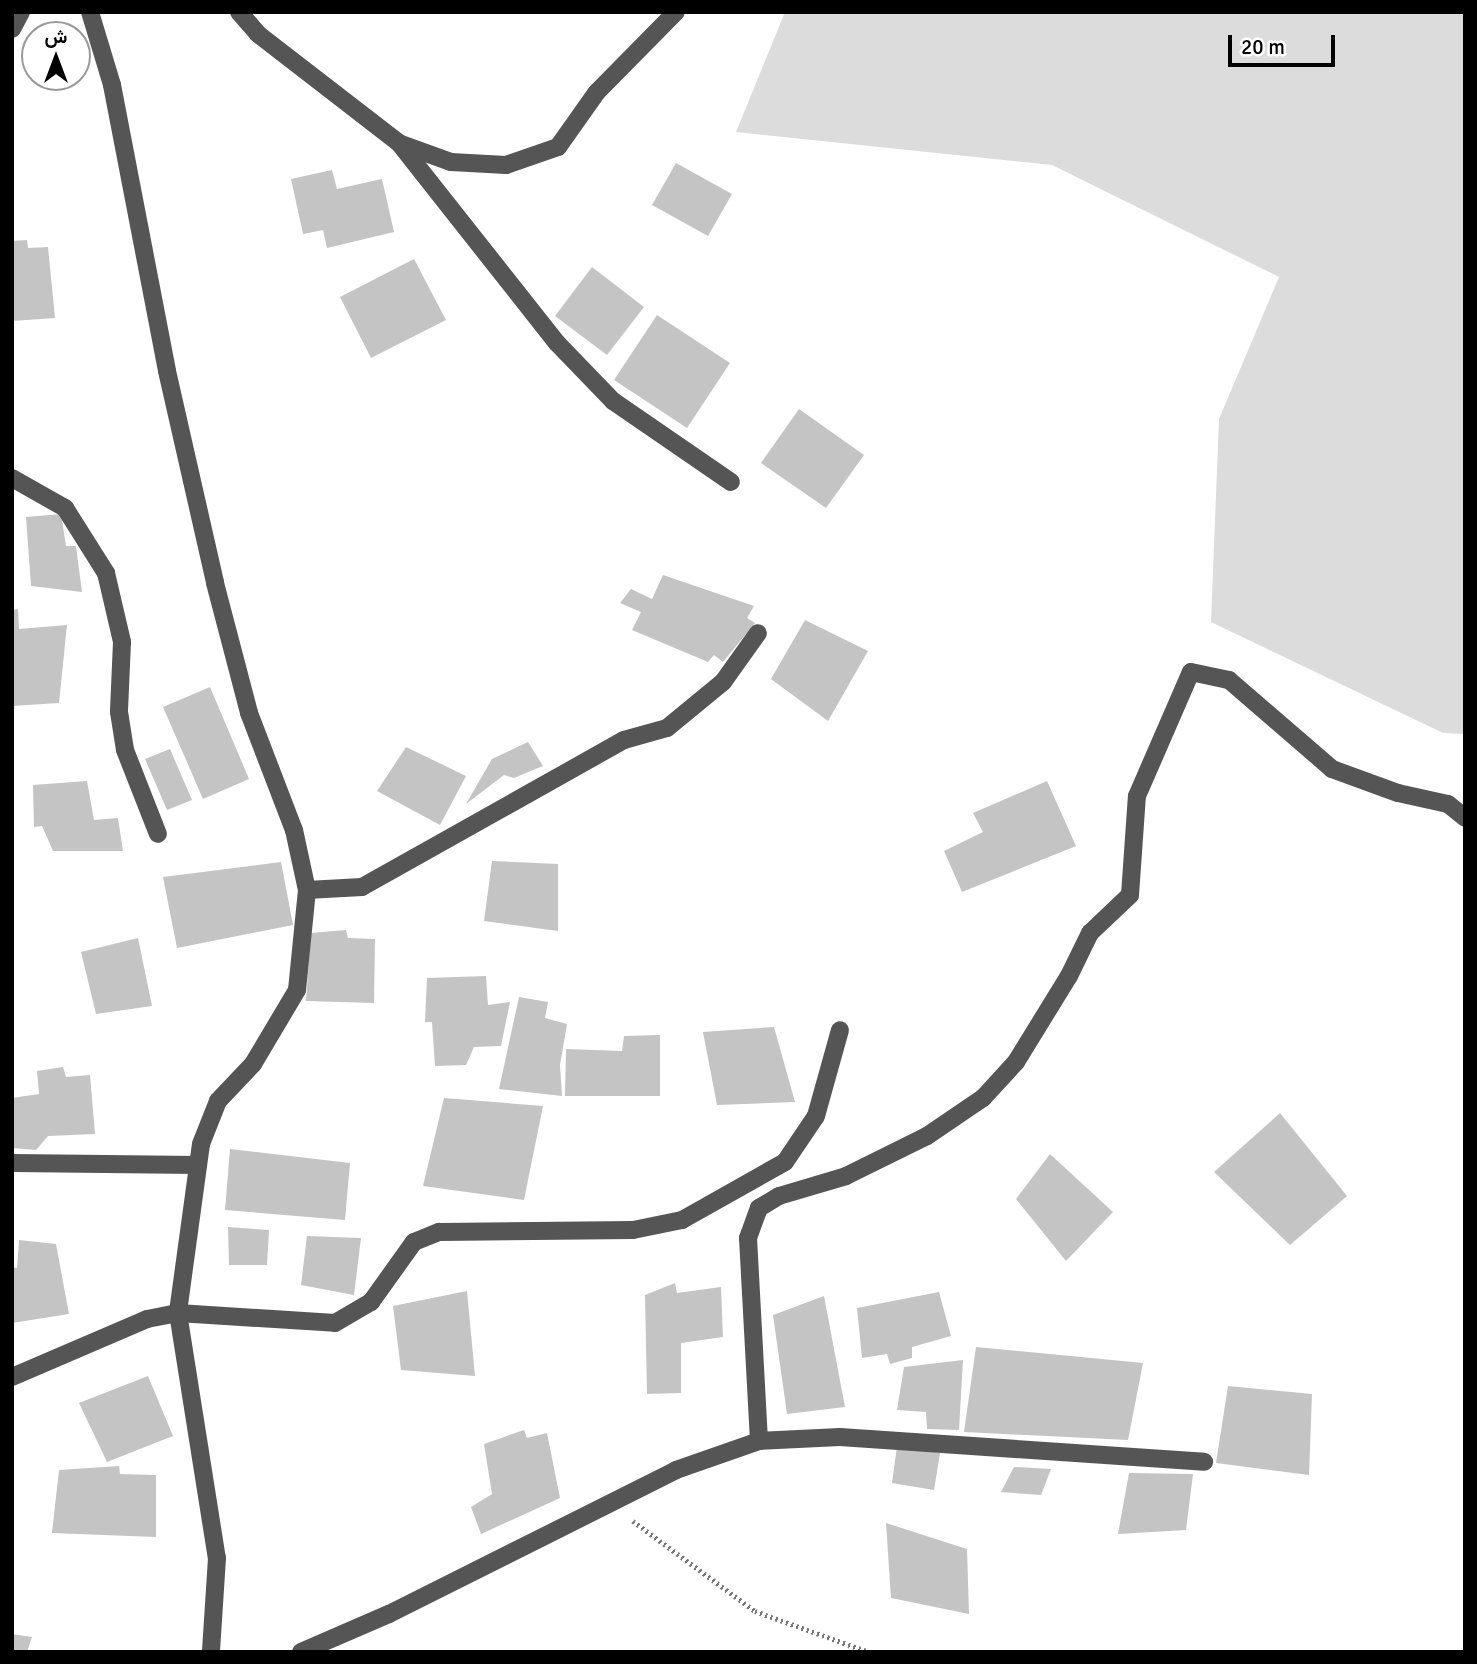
<!DOCTYPE html>
<meta charset="utf-8">
<style>
body{margin:0}
#map{position:relative;width:1477px;height:1664px;overflow:hidden;background:#fff;font-family:Signika,Vazirmatn,sans-serif}
div>[style]{position:absolute}
.green>*{inset:0;background:#dcdcdc}
.building>*{inset:0;background:#c4c4c4}
.path>*{height:4.5px;margin-top:-2.25px;transform-origin:0;background:repeating-linear-gradient(90deg,#777 0 2px,transparent 0 5.5px)}
.minor>*{height:18px;margin:-9px;padding:0 9px;transform-origin:9px;border-radius:9px;background:#555}
span{translate:-50% -50%;white-space:nowrap;text-align:center;line-height:1.15;-webkit-text-stroke:6px #fff;paint-order:stroke}
.frame{position:absolute;inset:0;border:14px solid #000;pointer-events:none}
.north{position:absolute;left:21px;top:21px;width:70px;height:70px;box-sizing:border-box;background:#fff;border:2px solid #999;border-radius:50%;rotate:0deg;font-size:19px;font-weight:700;line-height:28px;text-align:center;color:#000}
.north::after{content:'';display:block;margin:auto;width:24px;height:32px;background:#000;clip-path:polygon(50% 0,100% 100%,50% 72%,0 100%)}
.scale{position:absolute;left:1228px;top:35px;width:107px;height:32px;box-sizing:border-box;border:4px solid #000;border-top:0;padding-left:9px;font-size:21px;line-height:24px;white-space:nowrap;color:#000;-webkit-text-stroke:5px #fff;paint-order:stroke}
</style>
<div id="map">
<div class="green">
<i style="clip-path:polygon(785px 12px,1465px 12px,1465px 734px,1443px 733px,1211px 622px,1219px 419px,1279px 277px,1052px 165px,736px 132px)"></i>
</div>
<div class="building">
<i style="clip-path:polygon(676px 163px,732px 194px,708px 236px,652px 205px)"></i>
<i style="clip-path:polygon(332px 170px,337px 189px,382px 179px,394px 232px,327px 248px,323px 230px,303px 234px,291px 179px)"></i>
<i style="clip-path:polygon(27px 240px,28px 248px,48px 247px,55px 318px,12px 321px,12px 241px)"></i>
<i style="clip-path:polygon(414px 259px,446px 320px,371px 358px,340px 297px)"></i>
<i style="clip-path:polygon(592px 267px,644px 307px,607px 355px,555px 316px)"></i>
<i style="clip-path:polygon(657px 315px,730px 363px,687px 428px,614px 380px)"></i>
<i style="clip-path:polygon(799px 409px,864px 455px,826px 508px,761px 463px)"></i>
<i style="clip-path:polygon(61px 514px,66px 546px,76px 546px,82px 592px,31px 586px,26px 517px)"></i>
<i style="clip-path:polygon(663px 575px,754px 606px,747px 618px,755px 623px,723px 662px,714px 655px,708px 662px,632px 630px,641px 612px,620px 603px,631px 589px,652px 599px)"></i>
<i style="clip-path:polygon(18px 609px,19px 629px,67px 625px,59px 703px,12px 706px,12px 610px)"></i>
<i style="clip-path:polygon(805px 620px,868px 651px,828px 721px,771px 679px)"></i>
<i style="clip-path:polygon(210px 687px,249px 779px,203px 799px,163px 707px)"></i>
<i style="clip-path:polygon(528px 742px,543px 766px,514px 778px,504px 775px,466px 804px,492px 759px)"></i>
<i style="clip-path:polygon(406px 747px,466px 776px,440px 825px,377px 791px)"></i>
<i style="clip-path:polygon(170px 749px,192px 800px,167px 810px,145px 759px)"></i>
<i style="clip-path:polygon(87px 781px,94px 820px,118px 818px,123px 851px,53px 851px,42px 826px,34px 827px,33px 785px)"></i>
<i style="clip-path:polygon(1047px 781px,1076px 846px,962px 892px,944px 851px,983px 832px,973px 813px)"></i>
<i style="clip-path:polygon(492px 861px,558px 864px,558px 931px,484px 921px)"></i>
<i style="clip-path:polygon(281px 862px,293px 925px,177px 948px,163px 877px)"></i>
<i style="clip-path:polygon(346px 930px,348px 938px,375px 939px,374px 1003px,306px 1001px,311px 933px)"></i>
<i style="clip-path:polygon(138px 938px,152px 1006px,96px 1014px,81px 952px)"></i>
<i style="clip-path:polygon(486px 976px,488px 1005px,510px 1002px,501px 1046px,474px 1047px,466px 1065px,435px 1066px,432px 1022px,425px 1022px,427px 978px)"></i>
<i style="clip-path:polygon(519px 997px,548px 1002px,545px 1018px,567px 1024px,560px 1065px,562px 1096px,499px 1089px)"></i>
<i style="clip-path:polygon(774px 1027px,795px 1102px,717px 1105px,703px 1032px)"></i>
<i style="clip-path:polygon(660px 1035px,660px 1096px,565px 1096px,566px 1049px,622px 1051px,624px 1036px)"></i>
<i style="clip-path:polygon(63px 1067px,66px 1077px,90px 1075px,95px 1134px,48px 1136px,36px 1150px,12px 1148px,12px 1098px,39px 1094px,37px 1071px)"></i>
<i style="clip-path:polygon(444px 1098px,543px 1106px,524px 1200px,423px 1186px)"></i>
<i style="clip-path:polygon(1280px 1113px,1347px 1196px,1290px 1245px,1214px 1172px)"></i>
<i style="clip-path:polygon(230px 1149px,350px 1163px,345px 1220px,225px 1210px)"></i>
<i style="clip-path:polygon(1050px 1154px,1113px 1212px,1066px 1261px,1016px 1199px)"></i>
<i style="clip-path:polygon(228px 1227px,269px 1230px,267px 1265px,229px 1265px)"></i>
<i style="clip-path:polygon(307px 1236px,361px 1238px,354px 1295px,301px 1285px)"></i>
<i style="clip-path:polygon(19px 1240px,56px 1244px,69px 1314px,12px 1323px,12px 1267px,17px 1268px)"></i>
<i style="clip-path:polygon(675px 1283px,677px 1293px,721px 1287px,723px 1337px,681px 1343px,681px 1393px,647px 1394px,645px 1295px)"></i>
<i style="clip-path:polygon(467px 1291px,475px 1376px,401px 1370px,393px 1306px)"></i>
<i style="clip-path:polygon(939px 1292px,951px 1336px,912px 1347px,912px 1358px,890px 1364px,887px 1354px,862px 1358px,857px 1308px)"></i>
<i style="clip-path:polygon(824px 1296px,845px 1407px,787px 1414px,773px 1315px)"></i>
<i style="clip-path:polygon(976px 1347px,1143px 1363px,1128px 1440px,964px 1432px)"></i>
<i style="clip-path:polygon(963px 1360px,959px 1430px,927px 1429px,926px 1412px,897px 1410px,904px 1367px)"></i>
<i style="clip-path:polygon(148px 1376px,173px 1436px,107px 1462px,79px 1403px)"></i>
<i style="clip-path:polygon(1228px 1386px,1312px 1394px,1309px 1475px,1216px 1463px)"></i>
<i style="clip-path:polygon(524px 1430px,527px 1438px,547px 1433px,560px 1498px,481px 1534px,471px 1507px,492px 1494px,484px 1444px)"></i>
<i style="clip-path:polygon(897px 1446px,940px 1453px,934px 1490px,892px 1483px)"></i>
<i style="clip-path:polygon(119px 1466px,120px 1474px,156px 1475px,156px 1537px,52px 1533px,59px 1470px)"></i>
<i style="clip-path:polygon(1014px 1467px,1051px 1469px,1041px 1495px,1001px 1492px)"></i>
<i style="clip-path:polygon(1129px 1473px,1193px 1474px,1186px 1530px,1118px 1534px)"></i>
<i style="clip-path:polygon(886px 1523px,967px 1549px,969px 1614px,891px 1598px)"></i>
<i style="clip-path:polygon(12px 1634px,32px 1637px,27px 1652px,12px 1652px)"></i>
</div>
<div class="path">
<i style="left:633px;top:1521px;width:152px;rotate:36.4deg"></i>
<i style="left:755px;top:1611px;width:121px;rotate:19.8deg"></i>
</div>
<div class="minor">
<i style="left:90px;top:12px;width:76px;rotate:73.2deg"></i>
<i style="left:112px;top:85px;width:291px;rotate:79.1deg"></i>
<i style="left:167px;top:371px;width:217px;rotate:77.2deg"></i>
<i style="left:215px;top:583px;width:134px;rotate:75.3deg"></i>
<i style="left:249px;top:713px;width:125px;rotate:69deg"></i>
<i style="left:294px;top:830px;width:61px;rotate:77.8deg"></i>
<i style="left:307px;top:890px;width:100px;rotate:95.7deg"></i>
<i style="left:297px;top:990px;width:86px;rotate:120.7deg"></i>
<i style="left:253px;top:1064px;width:51px;rotate:133.4deg"></i>
<i style="left:218px;top:1101px;width:46px;rotate:111.6deg"></i>
<i style="left:201px;top:1144px;width:171px;rotate:97.8deg"></i>
<i style="left:178px;top:1313px;width:248px;rotate:81deg"></i>
<i style="left:217px;top:1558px;width:94px;rotate:93.7deg"></i>
<i style="left:239px;top:12px;width:29px;rotate:49deg"></i>
<i style="left:258px;top:34px;width:178px;rotate:37.7deg"></i>
<i style="left:399px;top:143px;width:255px;rotate:51.7deg"></i>
<i style="left:557px;top:343px;width:81px;rotate:46deg"></i>
<i style="left:613px;top:401px;width:143px;rotate:34.5deg"></i>
<i style="left:12px;top:29px;width:19px;rotate:-62deg"></i>
<i style="left:401px;top:144px;width:53px;rotate:19.8deg"></i>
<i style="left:451px;top:162px;width:55px;rotate:3.1deg"></i>
<i style="left:506px;top:165px;width:55px;rotate:-19.1deg"></i>
<i style="left:558px;top:147px;width:67px;rotate:-54.7deg"></i>
<i style="left:597px;top:92px;width:112px;rotate:-45.4deg"></i>
<i style="left:12px;top:478px;width:61px;rotate:29.5deg"></i>
<i style="left:65px;top:508px;width:77px;rotate:57.8deg"></i>
<i style="left:106px;top:573px;width:71px;rotate:76.9deg"></i>
<i style="left:122px;top:642px;width:70px;rotate:92.5deg"></i>
<i style="left:119px;top:712px;width:38px;rotate:81deg"></i>
<i style="left:125px;top:750px;width:90px;rotate:68.6deg"></i>
<i style="left:307px;top:890px;width:55px;rotate:-3.1deg"></i>
<i style="left:362px;top:887px;width:300px;rotate:-29.3deg"></i>
<i style="left:624px;top:740px;width:45px;rotate:-15.6deg"></i>
<i style="left:667px;top:728px;width:72px;rotate:-39.4deg"></i>
<i style="left:723px;top:682px;width:60px;rotate:-54.5deg"></i>
<i style="left:12px;top:1163px;width:186px;rotate:0.6deg"></i>
<i style="left:12px;top:1377px;width:147px;rotate:-23.2deg"></i>
<i style="left:147px;top:1319px;width:32px;rotate:-11deg"></i>
<i style="left:178px;top:1313px;width:157px;rotate:3.6deg"></i>
<i style="left:335px;top:1323px;width:42px;rotate:-30.3deg"></i>
<i style="left:371px;top:1302px;width:74px;rotate:-54.4deg"></i>
<i style="left:414px;top:1242px;width:27px;rotate:-22deg"></i>
<i style="left:439px;top:1232px;width:194px;rotate:-0.6deg"></i>
<i style="left:633px;top:1230px;width:50px;rotate:-11.5deg"></i>
<i style="left:682px;top:1220px;width:118px;rotate:-29.4deg"></i>
<i style="left:785px;top:1162px;width:55px;rotate:-56deg"></i>
<i style="left:816px;top:1116px;width:89px;rotate:-74.4deg"></i>
<i style="left:759px;top:1441px;width:203px;rotate:-93.1deg"></i>
<i style="left:748px;top:1238px;width:32px;rotate:-70deg"></i>
<i style="left:759px;top:1208px;width:23px;rotate:-31deg"></i>
<i style="left:779px;top:1196px;width:70px;rotate:-16.6deg"></i>
<i style="left:846px;top:1176px;width:90px;rotate:-26.3deg"></i>
<i style="left:927px;top:1136px;width:68px;rotate:-34.2deg"></i>
<i style="left:983px;top:1098px;width:49px;rotate:-47.5deg"></i>
<i style="left:1016px;top:1062px;width:101px;rotate:-58.4deg"></i>
<i style="left:1069px;top:976px;width:48px;rotate:-64deg"></i>
<i style="left:1090px;top:933px;width:55px;rotate:-43.5deg"></i>
<i style="left:1130px;top:895px;width:99px;rotate:-86deg"></i>
<i style="left:1137px;top:796px;width:135px;rotate:-66.5deg"></i>
<i style="left:1191px;top:672px;width:39px;rotate:12deg"></i>
<i style="left:1229px;top:680px;width:136px;rotate:40.8deg"></i>
<i style="left:1332px;top:769px;width:70px;rotate:20deg"></i>
<i style="left:1398px;top:793px;width:51px;rotate:12.4deg"></i>
<i style="left:1448px;top:804px;width:22px;rotate:39deg"></i>
<i style="left:301px;top:1652px;width:96px;rotate:-23.4deg"></i>
<i style="left:389px;top:1614px;width:321px;rotate:-26.6deg"></i>
<i style="left:676px;top:1470px;width:88px;rotate:-19.3deg"></i>
<i style="left:759px;top:1441px;width:81px;rotate:-2.8deg"></i>
<i style="left:840px;top:1437px;width:365px;rotate:3.9deg"></i>
</div>
<div class="frame"></div>
<div class="north">ش</div>
<div class="scale">20 m</div>
</div>
